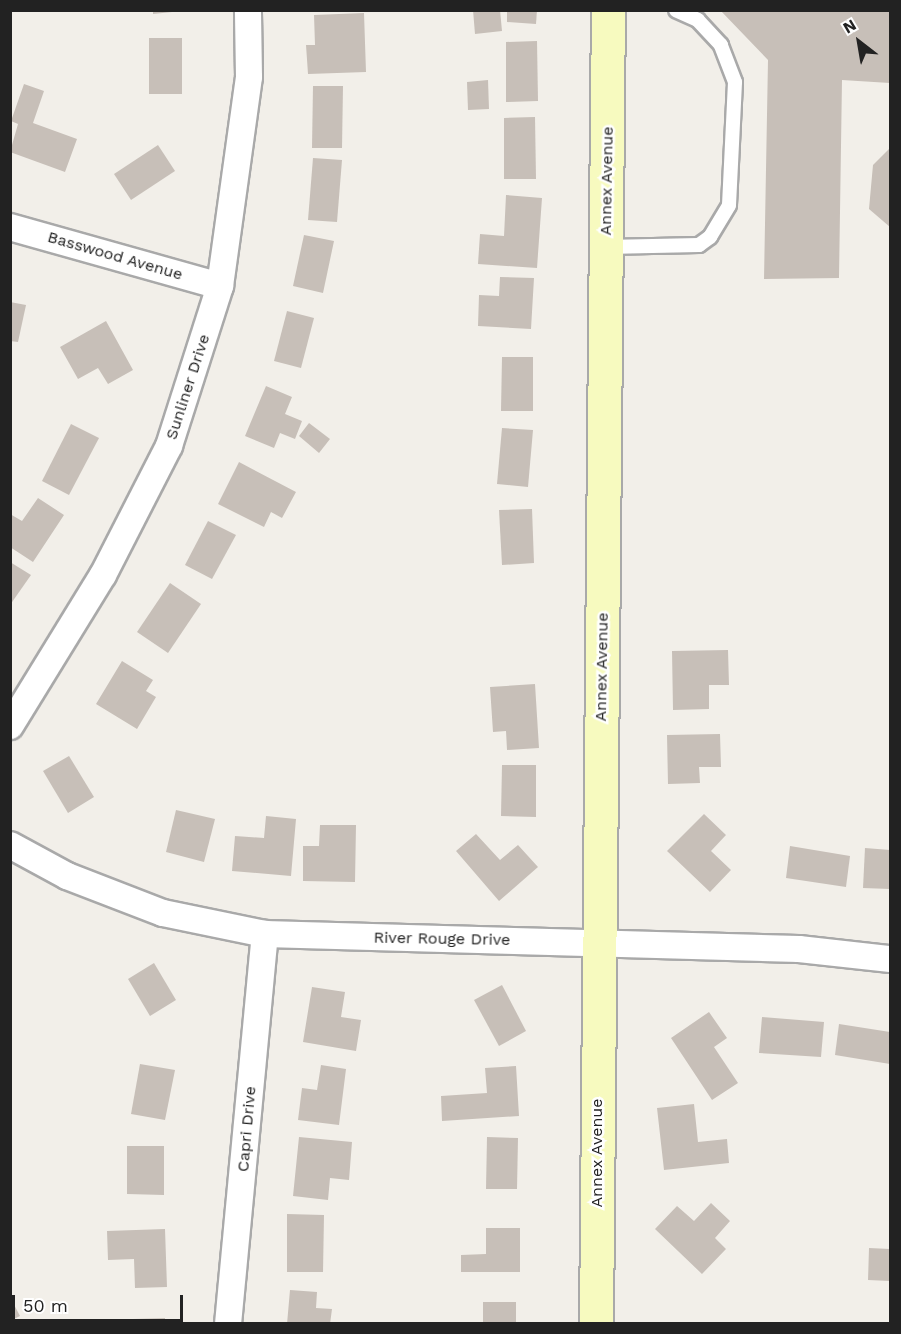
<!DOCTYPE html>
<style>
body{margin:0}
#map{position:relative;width:901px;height:1334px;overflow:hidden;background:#f2efe9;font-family:"Work Sans",sans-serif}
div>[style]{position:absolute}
.building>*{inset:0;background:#c7bfb8}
.roads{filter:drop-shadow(2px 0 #a9a9a9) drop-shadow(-2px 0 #a9a9a9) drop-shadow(0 2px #a9a9a9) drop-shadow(0 -2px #a9a9a9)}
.lane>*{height:14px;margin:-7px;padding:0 7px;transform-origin:7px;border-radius:7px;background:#fff}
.street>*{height:26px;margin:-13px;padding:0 13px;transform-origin:13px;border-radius:13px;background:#fff}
.secondary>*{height:33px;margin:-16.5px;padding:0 16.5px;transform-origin:16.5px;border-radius:16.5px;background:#f7fabf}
span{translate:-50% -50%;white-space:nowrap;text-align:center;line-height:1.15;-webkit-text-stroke:5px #fff;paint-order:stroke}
.street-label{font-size:16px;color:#222}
.frame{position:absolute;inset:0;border:12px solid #222;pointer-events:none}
.north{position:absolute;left:829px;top:12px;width:60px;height:60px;-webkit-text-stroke:4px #fff;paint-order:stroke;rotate:329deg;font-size:16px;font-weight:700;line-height:24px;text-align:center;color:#222}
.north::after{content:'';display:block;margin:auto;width:21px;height:27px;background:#222;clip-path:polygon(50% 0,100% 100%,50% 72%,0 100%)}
.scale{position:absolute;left:12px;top:1295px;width:171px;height:27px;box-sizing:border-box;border:3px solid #222;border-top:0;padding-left:8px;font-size:18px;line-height:21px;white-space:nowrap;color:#222;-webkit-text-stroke:4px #fff;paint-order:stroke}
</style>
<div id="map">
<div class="building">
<i style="clip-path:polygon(153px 10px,172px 10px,172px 12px,153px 14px)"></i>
<i style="clip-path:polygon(473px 10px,500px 10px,502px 31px,475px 34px)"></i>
<i style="clip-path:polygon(507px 10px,537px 10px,536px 24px,507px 22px)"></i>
<i style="clip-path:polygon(720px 10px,890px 12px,890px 83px,842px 80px,839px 278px,764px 279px,768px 60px)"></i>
<i style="clip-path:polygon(364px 13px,366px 72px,308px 74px,306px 45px,315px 45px,314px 15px)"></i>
<i style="clip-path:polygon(149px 38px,182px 38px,182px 94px,149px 94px)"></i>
<i style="clip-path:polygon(537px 41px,538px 101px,506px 102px,506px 42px)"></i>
<i style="clip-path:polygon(488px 80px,489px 109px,468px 110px,467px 82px)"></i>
<i style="clip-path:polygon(24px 84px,44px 91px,33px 123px,77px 139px,65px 172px,10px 152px,18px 124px,11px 121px)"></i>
<i style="clip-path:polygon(313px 86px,343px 86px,342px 148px,312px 148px)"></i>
<i style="clip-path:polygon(535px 117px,536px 179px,504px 179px,504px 118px)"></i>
<i style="clip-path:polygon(158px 145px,175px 171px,131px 200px,114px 174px)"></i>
<i style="clip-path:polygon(890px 148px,890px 227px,869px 209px,873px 165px)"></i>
<i style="clip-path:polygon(313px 158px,342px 160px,337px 222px,308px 220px)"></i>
<i style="clip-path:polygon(506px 195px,542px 198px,537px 268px,478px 264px,480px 234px,504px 236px)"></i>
<i style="clip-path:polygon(304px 235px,334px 241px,323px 293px,293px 286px)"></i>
<i style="clip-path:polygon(500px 277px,534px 278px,531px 329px,478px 326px,479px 295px,499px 296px)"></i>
<i style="clip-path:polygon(10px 302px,26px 305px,18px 342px,10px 341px)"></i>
<i style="clip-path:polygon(287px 311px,314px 318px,301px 368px,274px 361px)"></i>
<i style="clip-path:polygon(106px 321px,133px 370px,108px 384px,98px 368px,78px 379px,60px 347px)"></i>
<i style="clip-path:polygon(502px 357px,533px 357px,533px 411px,501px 411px)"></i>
<i style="clip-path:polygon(266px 386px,292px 397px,285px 414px,302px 421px,295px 439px,280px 433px,274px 448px,245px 436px)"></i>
<i style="clip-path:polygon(309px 423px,330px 439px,319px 453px,299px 436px)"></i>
<i style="clip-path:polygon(71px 424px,99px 438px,69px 495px,42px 481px)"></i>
<i style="clip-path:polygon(502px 428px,533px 430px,528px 487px,497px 484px)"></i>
<i style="clip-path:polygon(239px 462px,296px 492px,282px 518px,271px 512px,264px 527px,218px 504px)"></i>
<i style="clip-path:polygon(38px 498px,64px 515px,33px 562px,10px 547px,10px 514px,22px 521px)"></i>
<i style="clip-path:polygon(532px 509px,534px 563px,502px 565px,499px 510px)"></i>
<i style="clip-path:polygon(208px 521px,236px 535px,212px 579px,185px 565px)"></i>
<i style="clip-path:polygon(10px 562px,31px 575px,10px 605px)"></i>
<i style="clip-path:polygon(170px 583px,201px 604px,168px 653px,137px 632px)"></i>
<i style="clip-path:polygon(728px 650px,729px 685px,709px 685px,709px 709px,673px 710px,672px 651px)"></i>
<i style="clip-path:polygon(122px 661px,153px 680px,146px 691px,156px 697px,137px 729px,96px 704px)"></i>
<i style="clip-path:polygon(535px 684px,539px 748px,507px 750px,506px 731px,493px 732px,490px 687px)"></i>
<i style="clip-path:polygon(720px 734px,721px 767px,699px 767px,700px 783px,668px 784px,667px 735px)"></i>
<i style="clip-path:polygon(69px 756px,94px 797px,68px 813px,43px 771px)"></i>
<i style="clip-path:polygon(502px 765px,536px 765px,536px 817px,501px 816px)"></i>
<i style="clip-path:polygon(176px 810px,215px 819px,204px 862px,166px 852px)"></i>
<i style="clip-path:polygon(704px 814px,726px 835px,711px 851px,731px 870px,710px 892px,667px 851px)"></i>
<i style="clip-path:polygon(266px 816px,296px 819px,291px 876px,232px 871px,235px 836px,264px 838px)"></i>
<i style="clip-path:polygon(320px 825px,356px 825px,355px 882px,303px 881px,303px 846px,319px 846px)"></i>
<i style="clip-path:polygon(476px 834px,500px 860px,518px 845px,538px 867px,499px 901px,456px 851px)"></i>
<i style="clip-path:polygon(790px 846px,850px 856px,846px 887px,786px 878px)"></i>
<i style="clip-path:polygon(865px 848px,890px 850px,890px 889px,863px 888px)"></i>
<i style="clip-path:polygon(154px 963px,176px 1000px,150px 1016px,128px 979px)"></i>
<i style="clip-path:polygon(502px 985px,526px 1031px,499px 1046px,474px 1000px)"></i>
<i style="clip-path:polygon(312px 987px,345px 992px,341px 1017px,361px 1020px,356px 1051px,303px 1042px)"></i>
<i style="clip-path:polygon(709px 1012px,727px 1038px,714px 1047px,738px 1083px,712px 1100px,671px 1038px)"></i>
<i style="clip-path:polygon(762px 1017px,824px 1022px,821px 1057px,759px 1053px)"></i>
<i style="clip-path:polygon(839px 1024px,890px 1032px,890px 1064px,835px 1055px)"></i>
<i style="clip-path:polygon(140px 1064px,175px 1070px,165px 1120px,131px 1114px)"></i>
<i style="clip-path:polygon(321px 1065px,346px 1069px,339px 1125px,298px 1120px,302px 1088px,317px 1090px)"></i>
<i style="clip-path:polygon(516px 1066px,519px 1116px,442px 1121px,441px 1096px,487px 1093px,485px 1068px)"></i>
<i style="clip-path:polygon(694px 1104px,698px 1142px,727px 1139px,729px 1163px,664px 1170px,657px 1108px)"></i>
<i style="clip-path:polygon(299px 1137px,352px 1142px,349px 1180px,330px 1178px,328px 1200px,293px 1196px)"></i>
<i style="clip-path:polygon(487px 1137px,518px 1138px,517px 1189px,486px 1189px)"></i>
<i style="clip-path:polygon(127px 1146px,164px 1146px,164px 1195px,127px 1194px)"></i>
<i style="clip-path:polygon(711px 1203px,730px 1221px,715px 1238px,726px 1249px,702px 1274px,655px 1229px,677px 1206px,694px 1221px)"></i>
<i style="clip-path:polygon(287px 1214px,324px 1215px,323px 1272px,287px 1272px)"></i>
<i style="clip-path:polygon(486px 1228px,520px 1228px,520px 1272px,461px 1272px,461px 1255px,486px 1254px)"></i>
<i style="clip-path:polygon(165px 1229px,167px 1287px,135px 1288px,134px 1259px,108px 1260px,107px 1231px)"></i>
<i style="clip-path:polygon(869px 1248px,890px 1249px,890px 1281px,868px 1280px)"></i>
<i style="clip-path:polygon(290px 1290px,317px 1292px,316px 1308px,332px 1309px,330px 1324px,287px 1324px)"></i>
<i style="clip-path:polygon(10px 1297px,20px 1316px,10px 1321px)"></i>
<i style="clip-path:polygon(483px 1302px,516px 1302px,516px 1324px,483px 1324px)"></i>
<i style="clip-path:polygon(165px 1318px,165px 1324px,133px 1324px,133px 1319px)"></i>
</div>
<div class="roads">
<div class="lane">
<i style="left:606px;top:247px;width:93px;rotate:-1.2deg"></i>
<i style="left:699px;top:245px;width:14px;rotate:-36deg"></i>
<i style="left:710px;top:237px;width:37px;rotate:-59deg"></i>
<i style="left:729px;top:205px;width:123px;rotate:-87.2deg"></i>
<i style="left:735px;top:82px;width:40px;rotate:-111deg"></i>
<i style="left:721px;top:45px;width:34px;rotate:-133deg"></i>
<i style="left:698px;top:20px;width:24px;rotate:-156deg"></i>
</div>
<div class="street">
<i style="left:10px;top:227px;width:218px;rotate:15.7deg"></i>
<i style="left:10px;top:726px;width:177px;rotate:-58.4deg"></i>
<i style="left:103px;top:575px;width:145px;rotate:-62.9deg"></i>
<i style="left:169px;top:446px;width:168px;rotate:-72.3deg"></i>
<i style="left:220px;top:286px;width:211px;rotate:-82.1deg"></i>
<i style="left:249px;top:77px;width:67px;rotate:-90.9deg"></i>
<i style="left:10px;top:845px;width:65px;rotate:28.5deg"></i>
<i style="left:67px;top:876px;width:103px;rotate:21.1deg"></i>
<i style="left:163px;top:913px;width:104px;rotate:11.6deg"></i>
<i style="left:265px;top:934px;width:534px;rotate:1.61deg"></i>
<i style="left:799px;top:949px;width:92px;rotate:6.3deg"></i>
<i style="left:228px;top:1324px;width:392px;rotate:-84.6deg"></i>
</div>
<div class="secondary">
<i style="left:596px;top:1324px;width:1314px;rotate:-89.48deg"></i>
</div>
</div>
<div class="street-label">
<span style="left:607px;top:181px;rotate:-89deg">Annex Avenue</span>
<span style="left:115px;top:256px;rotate:16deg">Basswood Avenue</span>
<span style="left:188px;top:387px;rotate:-72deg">Sunliner Drive</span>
<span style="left:602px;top:667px;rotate:-89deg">Annex Avenue</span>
<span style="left:442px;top:939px;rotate:1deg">River Rouge Drive</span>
<span style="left:247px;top:1129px;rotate:-85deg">Capri Drive</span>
<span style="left:597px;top:1153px;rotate:-90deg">Annex Avenue</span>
</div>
<div class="frame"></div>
<div class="north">N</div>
<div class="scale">50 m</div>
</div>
